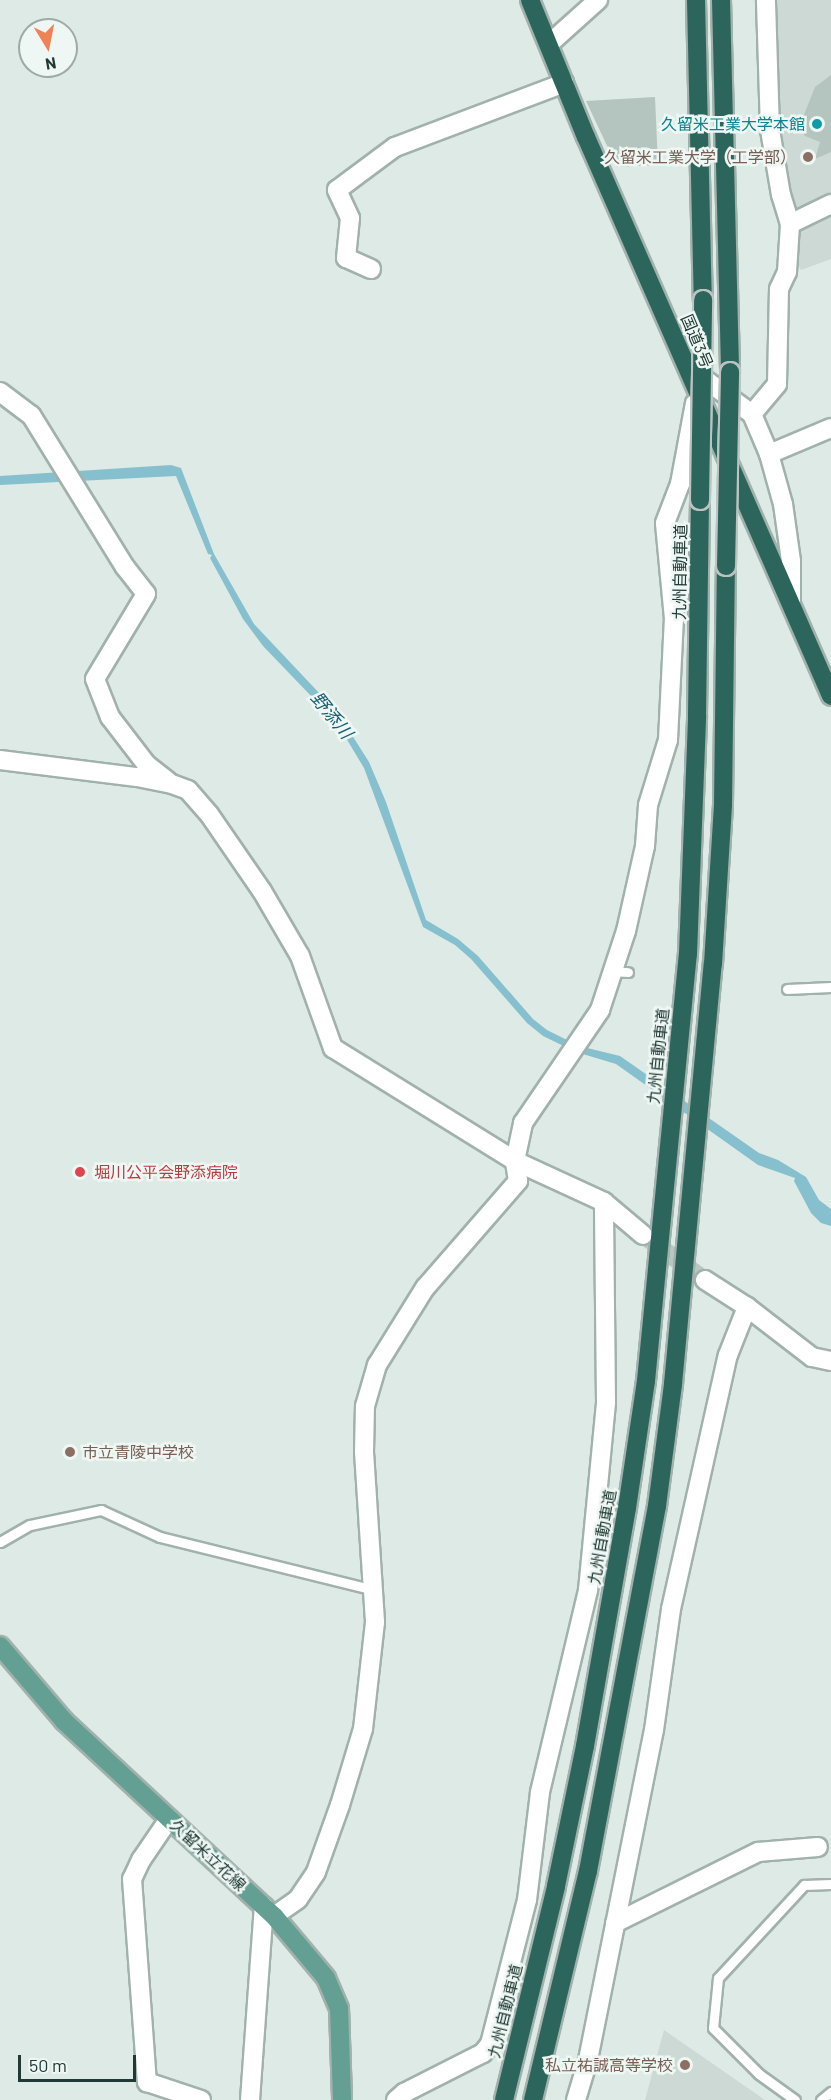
<!DOCTYPE html>
<meta charset="utf-8">
<style>
body{margin:0}
#map{position:relative;width:831px;height:2100px;overflow:hidden;background:#deeae5;font-family:Barlow,"Noto Sans JP",sans-serif}
div>[style]{position:absolute}
.built>*{inset:0;background:#cdd9d4}
.water>*{inset:0;background:#86c0cf}
.building>*{inset:0;background:#b4c4be}
.street-tunnel>*{height:18px;margin-top:-9px;transform-origin:0;background:repeating-linear-gradient(90deg,#b8c7c2 0 18px,transparent 0 27px)}
.roads{filter:drop-shadow(2px 0 #a1b1ac) drop-shadow(-2px 0 #a1b1ac) drop-shadow(0 2px #a1b1ac) drop-shadow(0 -2px #a1b1ac)}
.lane>*{height:9px;margin:-4.5px;padding:0 4.5px;transform-origin:4.5px;border-radius:4.5px;background:#fff}
.street>*{height:18px;margin:-9px;padding:0 9px;transform-origin:9px;border-radius:9px;background:#fff}
.secondary>*{height:18px;margin:-9px;padding:0 9px;transform-origin:9px;border-radius:9px;background:#fff}
.primary>*{height:18px;margin:-9px;padding:0 9px;transform-origin:9px;border-radius:9px;background:#639f92}
.highway>*{height:18px;margin:-9px;padding:0 9px;transform-origin:9px;border-radius:9px;background:#2c655c}
.bridges{filter:drop-shadow(2px 0 #bcc4c2) drop-shadow(-2px 0 #bcc4c2) drop-shadow(0 2px #bcc4c2) drop-shadow(0 -2px #bcc4c2)}
.highway-bridge>*{height:18px;margin:-9px;padding:0 9px;transform-origin:9px;border-radius:9px;background:#2c655c}
.dots>*{width:16px;height:16px;translate:-50% -50%;box-sizing:border-box;border:3px solid #eef7f3;border-radius:50%}
span{translate:-50% -50%;white-space:nowrap;text-align:center;line-height:1.15;-webkit-text-stroke:5px #eef7f3;paint-order:stroke}
.culture-label{font-size:16px;color:#0d838f}
.right{translate:-100% -50%;text-align:right}
.education-label{font-size:16px;color:#785e54}
.left{translate:0 -50%;text-align:left}
.street-label{font-size:16px;color:#203934}
.health-label{font-size:16px;color:#be3a42}
.water-label{font-size:18px;color:#1b6174;font-style:italic}
.north{position:absolute;left:18px;top:18px;width:60px;height:60px;box-sizing:border-box;background:#eef7f3;border:2px solid #9caba7;border-radius:50%;rotate:170deg;font-size:16px;font-weight:700;line-height:24px;text-align:center;color:#203934}
.north::after{content:'';display:block;margin:auto;width:21px;height:27px;background:#f08356;clip-path:polygon(50% 0,100% 100%,50% 72%,0 100%)}
.scale{position:absolute;left:18px;top:2055px;width:118px;height:27px;box-sizing:border-box;border:3px solid #203934;border-top:0;padding-left:8px;font-size:18px;line-height:21px;white-space:nowrap;color:#203934;-webkit-text-stroke:4px #eef7f3;paint-order:stroke}
</style>
<div id="map">
<div class="built">
<i style="clip-path:polygon(777px 0,831px 0,831px 259px,801px 270px,797px 262px,797px 224px,789px 193px,779px 121px,775px 30px)"></i>
<i style="clip-path:polygon(664px 2030px,765px 2100px,645px 2100px)"></i>
</div>
<div class="water">
<i style="clip-path:polygon(171px 465px,181px 468px,214px 554px,254px 624px,338px 713px,369px 762px,386px 802px,426px 920px,458px 939px,478px 956px,533px 1019px,547px 1030px,579px 1046px,620px 1056px,759px 1153px,778px 1160px,806px 1177px,819px 1200px,831px 1209px,831px 1226px,821px 1223px,811px 1213px,794px 1181px,795px 1178px,758px 1165px,616px 1064px,576px 1052px,543px 1036px,527px 1023px,471px 959px,455px 945px,423px 927px,364px 768px,337px 723px,263px 646px,243px 619px,210px 558px,212px 555px,208px 554px,176px 476px,0 485px,0 476px)"></i>
</div>
<div class="building">
<i style="clip-path:polygon(831px 75px,831px 152px,815px 159px,820px 142px,805px 136px,802px 131px,803px 117px,815px 87px)"></i>
<i style="clip-path:polygon(655px 97px,658px 165px,617px 167px,586px 101px)"></i>
</div>
<div class="street-tunnel">
<i style="left:643px;top:1235px;width:77px;rotate:36deg"></i>
</div>
<div class="roads">
<div class="lane">
<i style="left:612px;top:971px;width:16px;rotate:4deg"></i>
<i style="left:787px;top:989px;width:44px;rotate:-2.6deg"></i>
<i style="left:0;top:1542px;width:34px;rotate:-30deg"></i>
<i style="left:30px;top:1525px;width:73px;rotate:-11.9deg"></i>
<i style="left:101px;top:1510px;width:65px;rotate:24.6deg"></i>
<i style="left:160px;top:1537px;width:220px;rotate:13.9deg"></i>
<i style="left:795px;top:2100px;width:44px;rotate:-144.2deg"></i>
<i style="left:759px;top:2074px;width:65px;rotate:-135deg"></i>
<i style="left:713px;top:2028px;width:50px;rotate:-84.3deg"></i>
<i style="left:718px;top:1978px;width:127px;rotate:-47.2deg"></i>
<i style="left:804px;top:1885px;width:27px;rotate:-2deg"></i>
<i style="left:821px;top:2100px;width:13px;rotate:-39deg"></i>
</div>
<div class="street">
<i style="left:549px;top:44px;width:66px;rotate:-41.9deg"></i>
<i style="left:790px;top:224px;width:46px;rotate:-26deg"></i>
<i style="left:371px;top:269px;width:27px;rotate:-156deg"></i>
<i style="left:346px;top:258px;width:40px;rotate:-84.3deg"></i>
<i style="left:350px;top:218px;width:31px;rotate:-115deg"></i>
<i style="left:337px;top:190px;width:72px;rotate:-36.6deg"></i>
<i style="left:395px;top:147px;width:181px;rotate:-20.7deg"></i>
<i style="left:692px;top:370px;width:74px;rotate:36.3deg"></i>
<i style="left:752px;top:414px;width:43px;rotate:67deg"></i>
<i style="left:769px;top:454px;width:52px;rotate:74.4deg"></i>
<i style="left:783px;top:504px;width:58px;rotate:82deg"></i>
<i style="left:791px;top:561px;width:40px;rotate:90deg"></i>
<i style="left:0;top:392px;width:39px;rotate:37deg"></i>
<i style="left:31px;top:415px;width:179px;rotate:58.3deg"></i>
<i style="left:125px;top:567px;width:34px;rotate:52deg"></i>
<i style="left:146px;top:594px;width:99px;rotate:121deg"></i>
<i style="left:95px;top:679px;width:41px;rotate:68.5deg"></i>
<i style="left:110px;top:717px;width:59px;rotate:52.5deg"></i>
<i style="left:146px;top:764px;width:28px;rotate:38deg"></i>
<i style="left:752px;top:414px;width:39px;rotate:-50deg"></i>
<i style="left:777px;top:384px;width:95px;rotate:-88.8deg"></i>
<i style="left:779px;top:289px;width:19px;rotate:-65deg"></i>
<i style="left:787px;top:272px;width:48px;rotate:-86.4deg"></i>
<i style="left:790px;top:224px;width:30px;rotate:-107deg"></i>
<i style="left:781px;top:195px;width:66px;rotate:-99.6deg"></i>
<i style="left:770px;top:130px;width:130px;rotate:-91.8deg"></i>
<i style="left:769px;top:454px;width:67px;rotate:-22.8deg"></i>
<i style="left:0;top:760px;width:138px;rotate:7.1deg"></i>
<i style="left:137px;top:777px;width:33px;rotate:11deg"></i>
<i style="left:169px;top:783px;width:20px;rotate:20deg"></i>
<i style="left:188px;top:790px;width:32px;rotate:49deg"></i>
<i style="left:209px;top:814px;width:93px;rotate:55.5deg"></i>
<i style="left:262px;top:891px;width:75px;rotate:59.7deg"></i>
<i style="left:300px;top:956px;width:98px;rotate:70.3deg"></i>
<i style="left:333px;top:1048px;width:214px;rotate:31.8deg"></i>
<i style="left:515px;top:1161px;width:98px;rotate:24.7deg"></i>
<i style="left:604px;top:1202px;width:51px;rotate:40.2deg"></i>
<i style="left:515px;top:1161px;width:39px;rotate:-78deg"></i>
<i style="left:523px;top:1123px;width:137px;rotate:-55.7deg"></i>
<i style="left:600px;top:1010px;width:83px;rotate:-71.8deg"></i>
<i style="left:626px;top:931px;width:87px;rotate:-77.4deg"></i>
<i style="left:645px;top:846px;width:41px;rotate:-85.8deg"></i>
<i style="left:648px;top:805px;width:68px;rotate:-72.9deg"></i>
<i style="left:668px;top:740px;width:121px;rotate:-87.2deg"></i>
<i style="left:674px;top:619px;width:96px;rotate:-95.4deg"></i>
<i style="left:665px;top:523px;width:42px;rotate:-69deg"></i>
<i style="left:680px;top:484px;width:82px;rotate:-79.5deg"></i>
<i style="left:705px;top:1280px;width:50px;rotate:32.7deg"></i>
<i style="left:747px;top:1307px;width:82px;rotate:37.6deg"></i>
<i style="left:812px;top:1357px;width:19px;rotate:12deg"></i>
<i style="left:169px;top:1819px;width:50px;rotate:124.3deg"></i>
<i style="left:141px;top:1860px;width:21px;rotate:115deg"></i>
<i style="left:132px;top:1879px;width:204px;rotate:85.8deg"></i>
<i style="left:147px;top:2082px;width:57px;rotate:18.4deg"></i>
<i style="left:615px;top:1923px;width:160px;rotate:-26.4deg"></i>
<i style="left:758px;top:1852px;width:60px;rotate:-4.8deg"></i>
<i style="left:250px;top:2100px;width:194px;rotate:-85.9deg"></i>
<i style="left:396px;top:2100px;width:11px;rotate:-41deg"></i>
<i style="left:404px;top:2093px;width:89px;rotate:-26.9deg"></i>
<i style="left:483px;top:2053px;width:11px;rotate:-52deg"></i>
<i style="left:490px;top:2044px;width:149px;rotate:-75.6deg"></i>
<i style="left:527px;top:1900px;width:109px;rotate:-83.1deg"></i>
<i style="left:540px;top:1792px;width:208px;rotate:-76.6deg"></i>
<i style="left:588px;top:1590px;width:189px;rotate:-84.5deg"></i>
<i style="left:606px;top:1402px;width:200px;rotate:-90.6deg"></i>
<i style="left:576px;top:2100px;width:42px;rotate:-73.3deg"></i>
<i style="left:588px;top:2060px;width:337px;rotate:-78.7deg"></i>
<i style="left:654px;top:1730px;width:122px;rotate:-82deg"></i>
<i style="left:671px;top:1609px;width:260px;rotate:-77.4deg"></i>
<i style="left:728px;top:1355px;width:52px;rotate:-68.4deg"></i>
</div>
<div class="secondary">
<i style="left:274px;top:1916px;width:29px;rotate:-35deg"></i>
<i style="left:298px;top:1899px;width:32px;rotate:-56deg"></i>
<i style="left:316px;top:1872px;width:71px;rotate:-70.3deg"></i>
<i style="left:340px;top:1805px;width:79px;rotate:-73.2deg"></i>
<i style="left:363px;top:1729px;width:108px;rotate:-83.6deg"></i>
<i style="left:375px;top:1622px;width:170px;rotate:-93.7deg"></i>
<i style="left:364px;top:1452px;width:46px;rotate:-88.8deg"></i>
<i style="left:365px;top:1406px;width:43px;rotate:-73.7deg"></i>
<i style="left:377px;top:1365px;width:91px;rotate:-58.1deg"></i>
<i style="left:425px;top:1288px;width:142px;rotate:-49deg"></i>
<i style="left:518px;top:1181px;width:20px;rotate:-99deg"></i>
</div>
<div class="primary">
<i style="left:0;top:1646px;width:99px;rotate:49.5deg"></i>
<i style="left:64px;top:1721px;width:287px;rotate:42.9deg"></i>
<i style="left:274px;top:1916px;width:81px;rotate:50deg"></i>
<i style="left:326px;top:1978px;width:33px;rotate:67deg"></i>
<i style="left:339px;top:2008px;width:92px;rotate:88.1deg"></i>
</div>
<div class="highway">
<i style="left:530px;top:0;width:148px;rotate:67.8deg"></i>
<i style="left:586px;top:137px;width:610px;rotate:66.33deg"></i>
<i style="left:696px;top:0;width:300px;rotate:88.7deg"></i>
<i style="left:721px;top:0;width:372px;rotate:88.6deg"></i>
<i style="left:504px;top:2100px;width:220px;rotate:-76.3deg"></i>
<i style="left:556px;top:1886px;width:143px;rotate:-78.3deg"></i>
<i style="left:585px;top:1746px;width:242px;rotate:-80deg"></i>
<i style="left:627px;top:1508px;width:128px;rotate:-81.5deg"></i>
<i style="left:646px;top:1381px;width:429px;rotate:-84.4deg"></i>
<i style="left:688px;top:954px;width:239px;rotate:-87.8deg"></i>
<i style="left:697px;top:715px;width:215px;rotate:-89.2deg"></i>
<i style="left:533px;top:2100px;width:236px;rotate:-76.5deg"></i>
<i style="left:588px;top:1871px;width:371px;rotate:-79.3deg"></i>
<i style="left:657px;top:1506px;width:123px;rotate:-82.5deg"></i>
<i style="left:673px;top:1384px;width:422px;rotate:-84.6deg"></i>
<i style="left:713px;top:964px;width:160px;rotate:-86.4deg"></i>
<i style="left:723px;top:804px;width:238px;rotate:-89.3deg"></i>
</div>
</div>
<div class="bridges">
<div class="highway-bridge">
<i style="left:700px;top:500px;width:200px;rotate:-89.1deg"></i>
<i style="left:726px;top:566px;width:194px;rotate:-88.8deg"></i>
</div>
</div>
<div class="dots">
<i style="left:817px;top:124px;background:#0f9aa8"></i>
<i style="left:808px;top:157px;background:#8d6e63"></i>
<i style="left:80px;top:1172px;background:#e0444e"></i>
<i style="left:70px;top:1452px;background:#8d6e63"></i>
<i style="left:685px;top:2065px;background:#8d6e63"></i>
</div>
<div class="culture-label">
<span class="right" style="left:805px;top:124px">久留米工業大学本館</span>
</div>
<div class="education-label">
<span class="right" style="left:796px;top:157px">久留米工業大学（工学部）</span>
<span class="left" style="left:82px;top:1452px">市立青陵中学校</span>
<span class="right" style="left:673px;top:2065px">私立祐誠高等学校</span>
</div>
<div class="street-label">
<span style="left:697px;top:341px;rotate:67deg">国道3号</span>
<span style="left:680px;top:572px;rotate:-89deg">九州自動車道</span>
<span style="left:658px;top:1056px;rotate:-84deg">九州自動車道</span>
<span style="left:602px;top:1537px;rotate:-80deg">九州自動車道</span>
<span style="left:208px;top:1855px;rotate:43deg">久留米立花線</span>
<span style="left:505px;top:2011px;rotate:-76deg">九州自動車道</span>
</div>
<div class="health-label">
<span class="left" style="left:94px;top:1172px">堀川公平会野添病院</span>
</div>
<div class="water-label">
<span style="left:332px;top:715px;rotate:51deg">野添川</span>
</div>
<div class="north">N</div>
<div class="scale">50 m</div>
</div>
